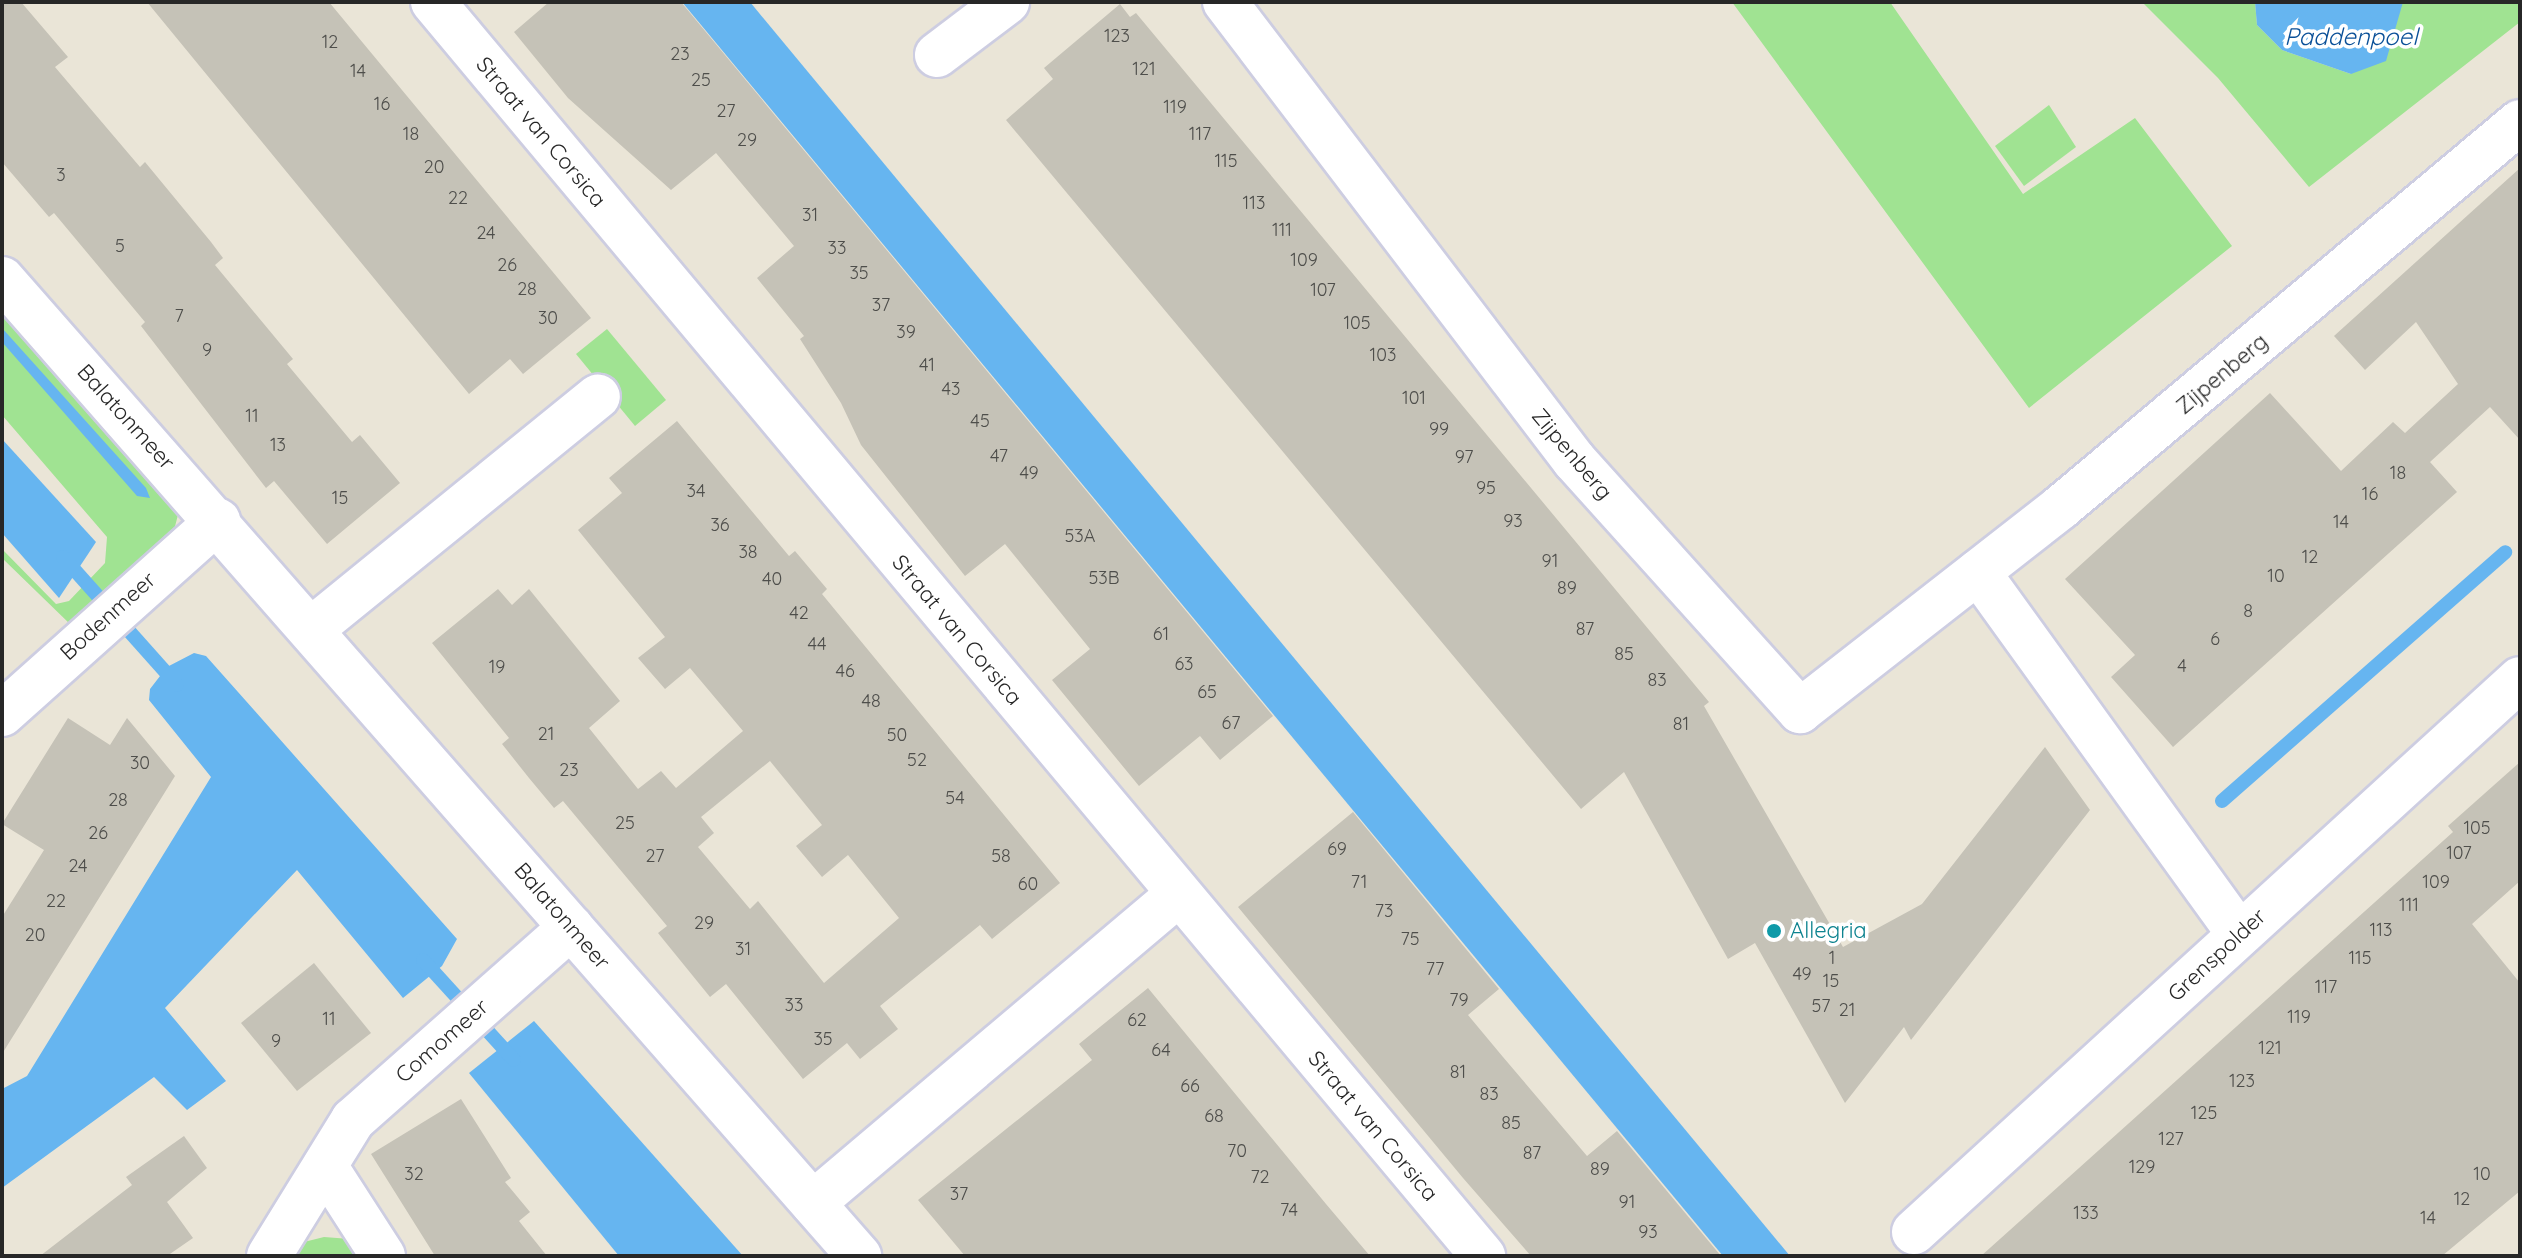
<!DOCTYPE html>
<style>
body{margin:0}
#map{position:relative;width:2522px;height:1258px;overflow:hidden;background:#eae5d7;font-family:Quicksand,sans-serif}
div>[style]{position:absolute}
.green>*{inset:0;background:#a0e392}
.water>*{inset:0;background:#66b5f0}
.stream>*{height:14px;margin:-7px;padding:0 7px;transform-origin:7px;border-radius:7px;background:#66b5f0}
.building>*{inset:0;background:#c5c2b7}
.roads{filter:drop-shadow(2px 0 #cdcde1) drop-shadow(-2px 0 #cdcde1) drop-shadow(0 2px #cdcde1) drop-shadow(0 -2px #cdcde1)}
.minor>*{height:44px;margin:-22px;padding:0 22px;transform-origin:22px;border-radius:22px;background:#fff}
.dots>*{width:22px;height:22px;translate:-50% -50%;box-sizing:border-box;border:4px solid #fff;border-radius:50%}
span{translate:-50% -50%;white-space:nowrap;text-align:center;line-height:1.15;-webkit-text-stroke:7px #fff;paint-order:stroke}
.number-label{font-size:18px;color:#4e4e4b}
.number-label span{-webkit-text-stroke-width:0}
.street-label{font-size:22px;color:#272727}
.culture-label{font-size:22px;color:#0d838f}
.left{translate:0 -50%;text-align:left}
.water-label{font-size:24px;color:#0a5098;font-style:italic}
.frame{position:absolute;inset:0;border:4px solid #272727;pointer-events:none}
</style>
<div id="map">
<div class="green">
<i style="clip-path:polygon(1732px 2px,1890px 2px,2023px 194px,2135px 118px,2232px 246px,2029px 408px)"></i>
<i style="clip-path:polygon(2142px 2px,2255px 2px,2257px 25px,2282px 50px,2351px 74px,2403px 2px,2520px 2px,2520px 22px,2309px 187px,2218px 78px)"></i>
<i style="clip-path:polygon(2049px 105px,2076px 147px,2024px 186px,1995px 146px)"></i>
<i style="clip-path:polygon(2px 303px,179px 511px,172px 538px,72px 626px,2px 558px,2px 549px,56px 604px,69px 601px,105px 563px,107px 537px,2px 415px)"></i>
<i style="clip-path:polygon(607px 329px,666px 400px,635px 426px,576px 354px)"></i>
<i style="clip-path:polygon(324px 1237px,350px 1239px,364px 1256px,292px 1256px,300px 1243px)"></i>
</div>
<div class="water">
<i style="clip-path:polygon(682px 2px,750px 2px,1790px 1256px,1723px 1256px)"></i>
<i style="clip-path:polygon(2255px 2px,2403px 2px,2386px 61px,2351px 74px,2282px 50px,2257px 25px)"></i>
<i style="clip-path:polygon(2px 328px,146px 488px,150px 498px,137px 496px,2px 342px)"></i>
<i style="clip-path:polygon(2px 439px,96px 542px,59px 598px,2px 533px)"></i>
<i style="clip-path:polygon(194px 653px,206px 656px,457px 939px,442px 966px,403px 998px,297px 870px,165px 1008px,226px 1081px,187px 1110px,154px 1077px,2px 1188px,2px 1089px,27px 1076px,211px 777px,149px 700px,150px 689px,167px 667px)"></i>
<i style="clip-path:polygon(534px 1021px,743px 1256px,619px 1256px,469px 1073px)"></i>
</div>
<div class="stream">
<i style="left:63px;top:557px;width:171px;rotate:48.3deg"></i>
<i style="left:2222px;top:801px;width:377px;rotate:-41.3deg"></i>
<i style="left:423px;top:960px;width:135px;rotate:47.7deg"></i>
</div>
<div class="building">
<i style="clip-path:polygon(2px 2px,21px 2px,68px 57px,55px 67px,140px 167px,145px 162px,211px 242px,223px 258px,215px 265px,293px 359px,287px 364px,352px 442px,360px 435px,400px 483px,327px 544px,274px 481px,266px 488px,141px 326px,145px 322px,54px 213px,49px 217px,2px 162px)"></i>
<i style="clip-path:polygon(147px 2px,329px 2px,591px 318px,523px 374px,510px 359px,469px 394px)"></i>
<i style="clip-path:polygon(549px 2px,681px 2px,1273px 716px,1220px 760px,1200px 736px,1139px 786px,1052px 680px,1090px 649px,1005px 544px,965px 576px,861px 445px,841px 403px,800px 339px,804px 336px,757px 278px,794px 246px,716px 153px,671px 190px,568px 98px,514px 32px)"></i>
<i style="clip-path:polygon(1120px 4px,1130px 17px,1136px 13px,1709px 702px,1704px 706px,1843px 947px,1922px 904px,2045px 747px,2090px 810px,1911px 1040px,1904px 1027px,1845px 1103px,1755px 943px,1728px 959px,1624px 772px,1581px 809px,1006px 120px,1053px 79px,1044px 68px)"></i>
<i style="clip-path:polygon(2520px 168px,2520px 440px,2490px 407px,2430px 462px,2457px 492px,2173px 747px,2111px 677px,2135px 655px,2065px 579px,2270px 393px,2341px 471px,2393px 422px,2405px 433px,2458px 384px,2416px 322px,2365px 370px,2334px 336px)"></i>
<i style="clip-path:polygon(evenodd,677px 421px,789px 556px,795px 551px,827px 589px,822px 594px,1060px 883px,992px 939px,980px 925px,880px 1006px,898px 1029px,860px 1059px,847px 1043px,803px 1079px,726px 984px,710px 997px,658px 933px,667px 926px,563px 801px,554px 808px,529px 778px,502px 744px,509px 738px,432px 643px,498px 589px,512px 605px,529px 589px,620px 701px,589px 728px,638px 789px,661px 771px,676px 788px,743px 731px,690px 668px,665px 689px,638px 658px,665px 637px,578px 530px,622px 493px,609px 478px,677px 421px,770px 761px,822px 825px,796px 846px,822px 877px,848px 855px,899px 918px,824px 983px,758px 901px,750px 909px,698px 847px,714px 833px,701px 817px,770px 761px)"></i>
<i style="clip-path:polygon(68px 718px,110px 745px,127px 718px,175px 776px,2px 1054px,2px 917px,44px 850px,2px 824px)"></i>
<i style="clip-path:polygon(2520px 762px,2520px 881px,2472px 924px,2520px 983px,2520px 1191px,2442px 1256px,1981px 1256px,2453px 832px,2448px 826px)"></i>
<i style="clip-path:polygon(1353px 812px,1499px 989px,1468px 1015px,1503px 1057px,1587px 1156px,1617px 1131px,1721px 1256px,1531px 1256px,1463px 1178px,1238px 907px)"></i>
<i style="clip-path:polygon(314px 963px,371px 1033px,297px 1091px,241px 1023px)"></i>
<i style="clip-path:polygon(1148px 988px,1326px 1204px,1370px 1256px,965px 1256px,918px 1200px,1092px 1060px,1079px 1044px)"></i>
<i style="clip-path:polygon(461px 1099px,511px 1178px,505px 1182px,530px 1212px,519px 1221px,547px 1256px,435px 1256px,371px 1154px)"></i>
<i style="clip-path:polygon(184px 1136px,207px 1168px,167px 1202px,193px 1238px,167px 1256px,40px 1256px,132px 1185px,126px 1177px)"></i>
</div>
<div class="roads">
<div class="minor">
<i style="left:433px;top:2px;width:1636px;rotate:50.06deg"></i>
<i style="left:1225px;top:2px;width:576px;rotate:52.69deg"></i>
<i style="left:1574px;top:460px;width:338px;rotate:48deg"></i>
<i style="left:1800px;top:711px;width:331px;rotate:-38deg"></i>
<i style="left:2061px;top:507px;width:599px;rotate:-39.99deg"></i>
<i style="left:937px;top:55px;width:88px;rotate:-37.1deg"></i>
<i style="left:2px;top:279px;width:1300px;rotate:48.74deg"></i>
<i style="left:1978px;top:572px;width:446px;rotate:54.2deg"></i>
<i style="left:313px;top:628px;width:367px;rotate:-39.1deg"></i>
<i style="left:2px;top:714px;width:290px;rotate:-41.8deg"></i>
<i style="left:325px;top:1166px;width:107px;rotate:57.2deg"></i>
<i style="left:813px;top:1203px;width:478px;rotate:-40.2deg"></i>
<i style="left:1914px;top:1232px;width:820px;rotate:-42.38deg"></i>
<i style="left:269px;top:1256px;width:160px;rotate:-58.3deg"></i>
<i style="left:353px;top:1120px;width:291px;rotate:-41.5deg"></i>
</div>
</div>
<div class="dots">
<i style="left:1774px;top:931px;background:#0f9aa8"></i>
</div>
<div class="number-label">
<span style="left:1117px;top:36px">123</span>
<span style="left:330px;top:42px">12</span>
<span style="left:680px;top:54px">23</span>
<span style="left:1144px;top:69px">121</span>
<span style="left:358px;top:71px">14</span>
<span style="left:701px;top:80px">25</span>
<span style="left:382px;top:104px">16</span>
<span style="left:1175px;top:107px">119</span>
<span style="left:726px;top:111px">27</span>
<span style="left:411px;top:134px">18</span>
<span style="left:1200px;top:134px">117</span>
<span style="left:747px;top:140px">29</span>
<span style="left:1226px;top:161px">115</span>
<span style="left:434px;top:167px">20</span>
<span style="left:61px;top:175px">3</span>
<span style="left:458px;top:198px">22</span>
<span style="left:1254px;top:203px">113</span>
<span style="left:810px;top:215px">31</span>
<span style="left:1282px;top:230px">111</span>
<span style="left:486px;top:233px">24</span>
<span style="left:120px;top:246px">5</span>
<span style="left:837px;top:248px">33</span>
<span style="left:1304px;top:260px">109</span>
<span style="left:507px;top:265px">26</span>
<span style="left:859px;top:273px">35</span>
<span style="left:527px;top:289px">28</span>
<span style="left:1323px;top:290px">107</span>
<span style="left:881px;top:305px">37</span>
<span style="left:179px;top:316px">7</span>
<span style="left:548px;top:318px">30</span>
<span style="left:1357px;top:323px">105</span>
<span style="left:906px;top:332px">39</span>
<span style="left:207px;top:350px">9</span>
<span style="left:1383px;top:355px">103</span>
<span style="left:927px;top:365px">41</span>
<span style="left:951px;top:389px">43</span>
<span style="left:1414px;top:398px">101</span>
<span style="left:252px;top:416px">11</span>
<span style="left:980px;top:421px">45</span>
<span style="left:1439px;top:429px">99</span>
<span style="left:278px;top:445px">13</span>
<span style="left:999px;top:456px">47</span>
<span style="left:1464px;top:457px">97</span>
<span style="left:1029px;top:473px">49</span>
<span style="left:2398px;top:473px">18</span>
<span style="left:1486px;top:488px">95</span>
<span style="left:696px;top:491px">34</span>
<span style="left:2370px;top:494px">16</span>
<span style="left:340px;top:498px">15</span>
<span style="left:1513px;top:521px">93</span>
<span style="left:2341px;top:522px">14</span>
<span style="left:720px;top:525px">36</span>
<span style="left:1080px;top:536px">53A</span>
<span style="left:748px;top:552px">38</span>
<span style="left:2310px;top:557px">12</span>
<span style="left:1550px;top:561px">91</span>
<span style="left:2276px;top:576px">10</span>
<span style="left:1104px;top:578px">53B</span>
<span style="left:772px;top:579px">40</span>
<span style="left:1567px;top:588px">89</span>
<span style="left:2248px;top:611px">8</span>
<span style="left:799px;top:613px">42</span>
<span style="left:1585px;top:629px">87</span>
<span style="left:1161px;top:634px">61</span>
<span style="left:2215px;top:639px">6</span>
<span style="left:817px;top:644px">44</span>
<span style="left:1624px;top:654px">85</span>
<span style="left:1184px;top:664px">63</span>
<span style="left:2182px;top:666px">4</span>
<span style="left:497px;top:667px">19</span>
<span style="left:845px;top:671px">46</span>
<span style="left:1657px;top:680px">83</span>
<span style="left:1207px;top:692px">65</span>
<span style="left:871px;top:701px">48</span>
<span style="left:1231px;top:723px">67</span>
<span style="left:1681px;top:724px">81</span>
<span style="left:546px;top:734px">21</span>
<span style="left:897px;top:735px">50</span>
<span style="left:917px;top:760px">52</span>
<span style="left:140px;top:763px">30</span>
<span style="left:569px;top:770px">23</span>
<span style="left:955px;top:798px">54</span>
<span style="left:118px;top:800px">28</span>
<span style="left:625px;top:823px">25</span>
<span style="left:2477px;top:828px">105</span>
<span style="left:98px;top:833px">26</span>
<span style="left:1337px;top:849px">69</span>
<span style="left:2459px;top:853px">107</span>
<span style="left:655px;top:856px">27</span>
<span style="left:1001px;top:856px">58</span>
<span style="left:78px;top:866px">24</span>
<span style="left:1359px;top:882px">71</span>
<span style="left:2436px;top:882px">109</span>
<span style="left:1028px;top:884px">60</span>
<span style="left:56px;top:901px">22</span>
<span style="left:2409px;top:905px">111</span>
<span style="left:1384px;top:911px">73</span>
<span style="left:704px;top:923px">29</span>
<span style="left:2381px;top:930px">113</span>
<span style="left:35px;top:935px">20</span>
<span style="left:1410px;top:939px">75</span>
<span style="left:743px;top:949px">31</span>
<span style="left:1832px;top:958px">1</span>
<span style="left:2360px;top:958px">115</span>
<span style="left:1435px;top:969px">77</span>
<span style="left:1802px;top:974px">49</span>
<span style="left:1831px;top:981px">15</span>
<span style="left:2326px;top:987px">117</span>
<span style="left:1459px;top:1000px">79</span>
<span style="left:794px;top:1005px">33</span>
<span style="left:1821px;top:1006px">57</span>
<span style="left:1847px;top:1010px">21</span>
<span style="left:2299px;top:1017px">119</span>
<span style="left:329px;top:1019px">11</span>
<span style="left:1137px;top:1020px">62</span>
<span style="left:823px;top:1039px">35</span>
<span style="left:276px;top:1041px">9</span>
<span style="left:2270px;top:1048px">121</span>
<span style="left:1161px;top:1050px">64</span>
<span style="left:1458px;top:1072px">81</span>
<span style="left:2242px;top:1081px">123</span>
<span style="left:1190px;top:1086px">66</span>
<span style="left:1489px;top:1094px">83</span>
<span style="left:2204px;top:1113px">125</span>
<span style="left:1214px;top:1116px">68</span>
<span style="left:1511px;top:1123px">85</span>
<span style="left:2171px;top:1139px">127</span>
<span style="left:1237px;top:1151px">70</span>
<span style="left:1532px;top:1153px">87</span>
<span style="left:2142px;top:1167px">129</span>
<span style="left:1600px;top:1169px">89</span>
<span style="left:414px;top:1174px">32</span>
<span style="left:2482px;top:1174px">10</span>
<span style="left:1260px;top:1177px">72</span>
<span style="left:959px;top:1194px">37</span>
<span style="left:2462px;top:1199px">12</span>
<span style="left:1627px;top:1202px">91</span>
<span style="left:1289px;top:1210px">74</span>
<span style="left:2086px;top:1213px">133</span>
<span style="left:2428px;top:1218px">14</span>
<span style="left:1648px;top:1232px">93</span>
</div>
<div class="street-label">
<span style="left:541px;top:132px;rotate:50deg">Straat van Corsica</span>
<span style="left:2222px;top:374px;rotate:-40deg">Zijpenberg</span>
<span style="left:126px;top:417px;rotate:48deg">Balatonmeer</span>
<span style="left:1572px;top:454px;rotate:50deg">Zijpenberg</span>
<span style="left:108px;top:616px;rotate:-42deg">Bodenmeer</span>
<span style="left:957px;top:630px;rotate:50deg">Straat van Corsica</span>
<span style="left:562px;top:916px;rotate:49deg">Balatonmeer</span>
<span style="left:2217px;top:955px;rotate:-43deg">Grenspolder</span>
<span style="left:442px;top:1041px;rotate:-41deg">Comomeer</span>
<span style="left:1373px;top:1126px;rotate:50deg">Straat van Corsica</span>
</div>
<div class="culture-label">
<span class="left" style="left:1790px;top:931px">Allegria</span>
</div>
<div class="water-label">
<span style="left:2351px;top:37px">Paddenpoel</span>
</div>
<div class="frame"></div>
</div>
